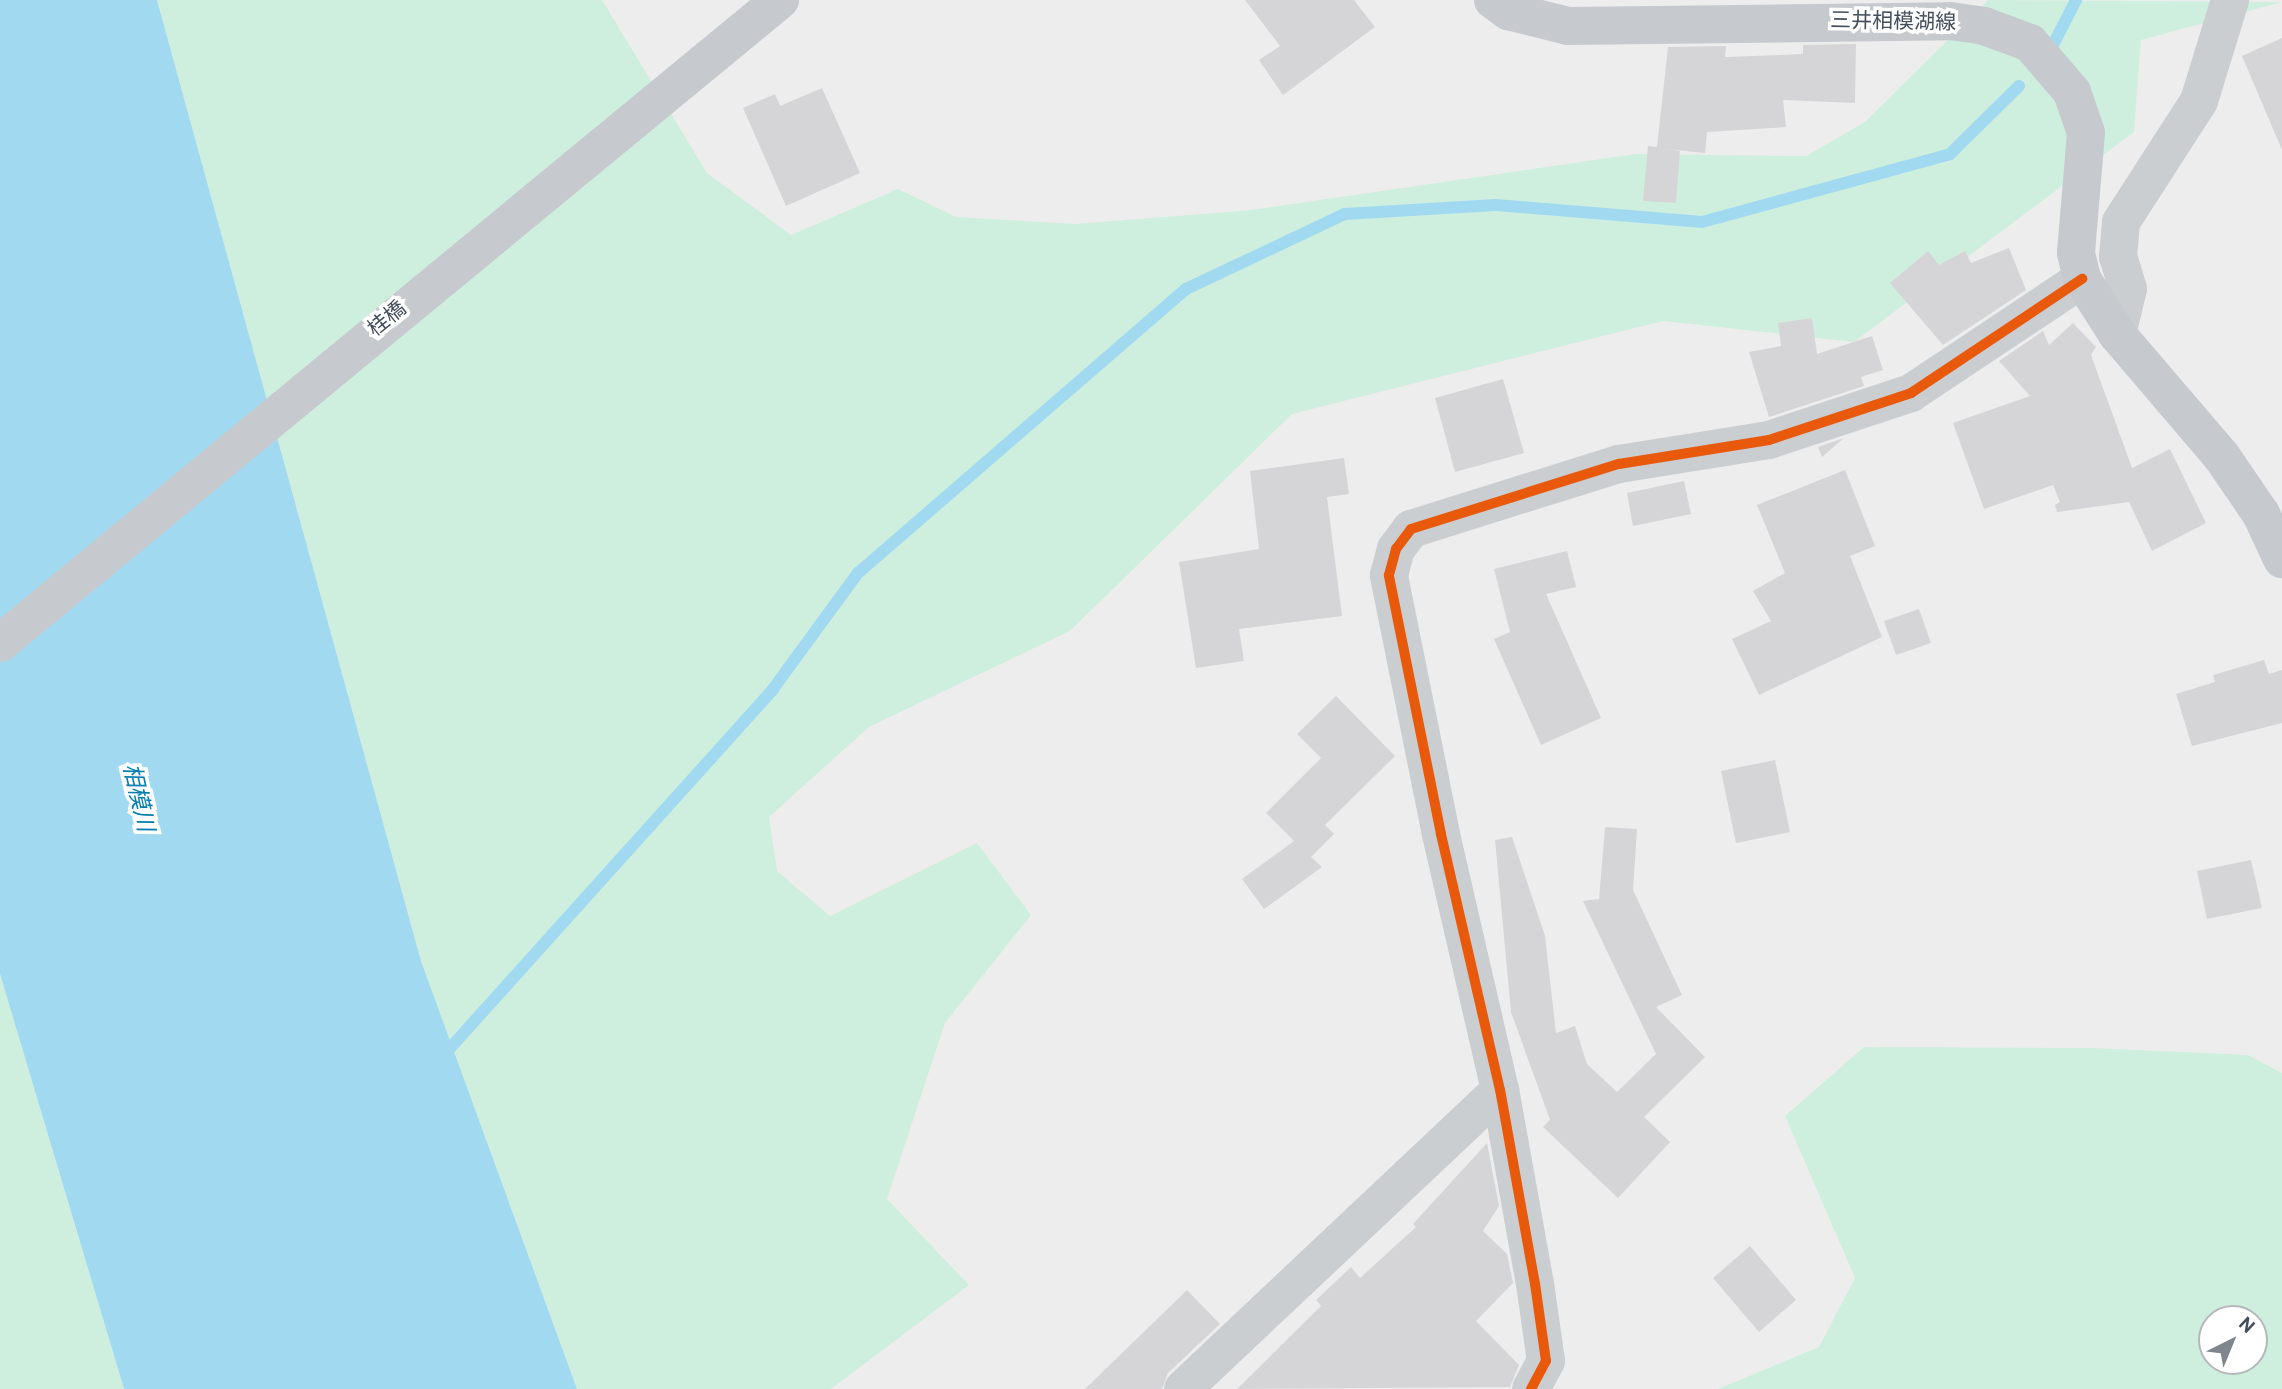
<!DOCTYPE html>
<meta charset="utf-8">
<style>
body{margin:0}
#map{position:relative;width:2282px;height:1389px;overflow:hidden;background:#eeeded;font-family:Overpass,"Noto Sans JP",sans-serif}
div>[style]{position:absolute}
.green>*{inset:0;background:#cfefde}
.water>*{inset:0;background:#a1daf0}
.stream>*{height:12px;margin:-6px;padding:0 6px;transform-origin:6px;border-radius:6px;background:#a1daf0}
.building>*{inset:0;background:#d5d5d7}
.minor>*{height:38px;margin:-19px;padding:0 19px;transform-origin:19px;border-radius:19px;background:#cbced1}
.major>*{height:38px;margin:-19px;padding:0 19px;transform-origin:19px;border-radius:19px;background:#c6c9ce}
.cycleway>*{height:10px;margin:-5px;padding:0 5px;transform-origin:5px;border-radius:5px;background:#e8590c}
span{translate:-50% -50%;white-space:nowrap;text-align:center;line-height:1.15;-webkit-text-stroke:7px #fff;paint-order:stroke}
.street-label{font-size:21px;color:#434e5b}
.water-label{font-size:23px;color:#037eae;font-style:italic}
.north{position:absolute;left:2198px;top:1305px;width:70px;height:70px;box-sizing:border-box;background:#fff;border:2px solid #b4b8bd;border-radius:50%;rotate:43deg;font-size:19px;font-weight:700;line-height:28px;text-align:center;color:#434e5b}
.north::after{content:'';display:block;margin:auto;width:24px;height:32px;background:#7f868e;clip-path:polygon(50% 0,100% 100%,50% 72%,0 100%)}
</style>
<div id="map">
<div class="green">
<i style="clip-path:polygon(157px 0,602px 0,707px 173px,791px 235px,898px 189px,956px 217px,1076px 224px,1252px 210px,1635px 154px,1806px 156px,1865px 122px,1988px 0,2282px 2px,2141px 40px,2134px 132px,1854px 342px,1663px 321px,1292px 414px,1070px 631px,869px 727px,769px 817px,777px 871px,830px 916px,977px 843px,1031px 915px,945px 1023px,887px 1199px,969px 1285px,831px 1389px,577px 1389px,421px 961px)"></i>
<i style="clip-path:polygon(0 974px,124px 1389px,0 1389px)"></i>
<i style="clip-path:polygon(evenodd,1864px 1047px,2093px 1048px,2248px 1055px,2282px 1073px,2282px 1389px,1718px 1389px,1819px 1347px,1855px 1278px,1785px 1116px,1864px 1047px,2212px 1319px,2254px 1319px,2254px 1361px,2212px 1361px,2212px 1319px)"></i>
</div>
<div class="water">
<i style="clip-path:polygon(0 0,157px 0,421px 961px,577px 1389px,124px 1389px,0 974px)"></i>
</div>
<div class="stream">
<i style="left:2053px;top:45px;width:51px;rotate:-62.9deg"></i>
<i style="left:443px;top:1056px;width:494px;rotate:-48deg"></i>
<i style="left:773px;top:689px;width:144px;rotate:-53.8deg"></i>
<i style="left:858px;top:573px;width:434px;rotate:-40.9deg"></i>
<i style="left:1186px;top:289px;width:176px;rotate:-25.3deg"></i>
<i style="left:1345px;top:214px;width:151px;rotate:-3.4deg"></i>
<i style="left:1496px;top:205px;width:207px;rotate:4.7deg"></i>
<i style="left:1702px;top:222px;width:257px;rotate:-15.3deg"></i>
<i style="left:1950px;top:154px;width:97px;rotate:-44.6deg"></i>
</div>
<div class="building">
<i style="clip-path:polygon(1245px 0,1354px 0,1375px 27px,1283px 95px,1259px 60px,1280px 46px)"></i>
<i style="clip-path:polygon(2282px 38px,2282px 150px,2242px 56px)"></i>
<i style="clip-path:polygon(1856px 44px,1855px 103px,1783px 100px,1786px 127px,1707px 132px,1705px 153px,1666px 149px,1680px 151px,1676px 203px,1643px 201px,1648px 146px,1657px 147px,1668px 47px,1726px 46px,1725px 57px,1803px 54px,1803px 45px)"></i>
<i style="clip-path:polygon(822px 88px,860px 173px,786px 206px,743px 108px,775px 94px,780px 106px)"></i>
<i style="clip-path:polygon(2009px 248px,2026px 290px,1943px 345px,1890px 283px,1928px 251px,1939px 265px,1965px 251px,1971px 263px)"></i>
<i style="clip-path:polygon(1812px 318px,1817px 354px,1872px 336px,1883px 370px,1861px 377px,1864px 386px,1769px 417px,1749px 352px,1781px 346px,1778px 323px)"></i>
<i style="clip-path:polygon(2073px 323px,2096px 347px,2091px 355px,2132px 468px,2170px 449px,2206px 523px,2152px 551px,2129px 502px,2057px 512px,2055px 505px,2060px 502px,2053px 485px,1984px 509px,1953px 423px,2030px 396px,1999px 361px,2043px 331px,2049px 345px)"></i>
<i style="clip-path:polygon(1503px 379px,1524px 453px,1455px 472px,1435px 398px)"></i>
<i style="clip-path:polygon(1844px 438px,1822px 457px,1818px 447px)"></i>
<i style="clip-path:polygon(1344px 458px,1349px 494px,1327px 497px,1342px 616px,1239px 629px,1244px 661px,1196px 668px,1179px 562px,1259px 549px,1250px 471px)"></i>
<i style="clip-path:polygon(1845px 470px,1875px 546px,1850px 556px,1882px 637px,1759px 695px,1732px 639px,1771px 621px,1753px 591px,1785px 573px,1757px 505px)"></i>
<i style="clip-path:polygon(1684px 481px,1691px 514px,1633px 526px,1627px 493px)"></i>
<i style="clip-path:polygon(1567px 551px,1576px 587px,1546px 594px,1601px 718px,1541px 745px,1494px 639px,1510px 632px,1494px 569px)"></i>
<i style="clip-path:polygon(1919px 609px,1931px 643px,1896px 655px,1884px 621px)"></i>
<i style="clip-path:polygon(2264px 660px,2269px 674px,2282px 670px,2282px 723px,2192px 746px,2176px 694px,2215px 682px,2213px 675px)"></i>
<i style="clip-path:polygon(1336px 696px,1395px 756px,1325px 825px,1334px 834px,1311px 857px,1322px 867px,1264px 909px,1242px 879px,1294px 841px,1266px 813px,1321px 758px,1297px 734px)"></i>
<i style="clip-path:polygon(1775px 760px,1790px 832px,1736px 843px,1721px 771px)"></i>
<i style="clip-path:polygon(1605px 827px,1637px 829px,1633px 890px,1682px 995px,1656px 1007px,1705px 1057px,1644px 1117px,1670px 1142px,1618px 1198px,1543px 1127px,1550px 1120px,1511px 1012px,1495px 840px,1512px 837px,1545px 936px,1556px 1033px,1575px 1026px,1587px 1064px,1617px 1092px,1656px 1054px,1583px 901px,1599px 899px)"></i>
<i style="clip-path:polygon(2251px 860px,2262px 908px,2207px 919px,2197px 871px)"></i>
<i style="clip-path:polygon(1487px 1143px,1499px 1206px,1483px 1231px,1507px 1254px,1513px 1283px,1476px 1321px,1519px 1365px,1510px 1387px,1237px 1389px,1321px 1306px,1316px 1300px,1351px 1267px,1360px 1278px,1416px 1227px,1413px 1224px)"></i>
<i style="clip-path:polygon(1750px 1246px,1796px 1300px,1759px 1332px,1713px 1278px)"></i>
<i style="clip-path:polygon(1187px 1290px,1220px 1324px,1168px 1373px,1162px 1389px,1085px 1389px)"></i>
</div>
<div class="minor">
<i style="left:2117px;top:334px;width:46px;rotate:-76.3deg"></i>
<i style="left:2128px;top:289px;width:34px;rotate:-107deg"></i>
<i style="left:2118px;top:257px;width:35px;rotate:-85deg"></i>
<i style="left:2121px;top:222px;width:144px;rotate:-57.2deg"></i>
<i style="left:2199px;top:101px;width:106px;rotate:-72.9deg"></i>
<i style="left:1183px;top:1389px;width:436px;rotate:-43.3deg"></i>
<i style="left:1531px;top:1389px;width:32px;rotate:-62deg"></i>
<i style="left:1546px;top:1361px;width:78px;rotate:-98.1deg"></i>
<i style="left:1535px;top:1284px;width:197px;rotate:-100.2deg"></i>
<i style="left:1500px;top:1090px;width:263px;rotate:-103deg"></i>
<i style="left:1441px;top:834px;width:264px;rotate:-101.4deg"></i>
<i style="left:1389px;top:575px;width:27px;rotate:-75deg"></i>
<i style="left:1396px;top:549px;width:25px;rotate:-53deg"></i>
<i style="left:1411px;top:529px;width:218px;rotate:-17.4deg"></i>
<i style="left:1619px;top:464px;width:152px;rotate:-9.1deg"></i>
<i style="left:1769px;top:440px;width:150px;rotate:-18.3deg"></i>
<i style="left:1911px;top:393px;width:206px;rotate:-33.7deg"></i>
</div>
<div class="major">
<i style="left:1493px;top:0;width:19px;rotate:36deg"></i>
<i style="left:1508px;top:11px;width:62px;rotate:14deg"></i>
<i style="left:1568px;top:26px;width:382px;rotate:-0.7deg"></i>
<i style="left:1950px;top:21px;width:34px;rotate:8deg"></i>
<i style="left:1984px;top:26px;width:49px;rotate:20.3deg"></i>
<i style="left:2030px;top:43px;width:65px;rotate:49.4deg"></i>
<i style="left:2072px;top:92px;width:43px;rotate:71.1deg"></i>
<i style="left:2086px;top:133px;width:120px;rotate:94.8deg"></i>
<i style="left:2076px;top:253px;width:27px;rotate:77deg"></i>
<i style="left:2082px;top:279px;width:65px;rotate:57.5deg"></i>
<i style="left:2117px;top:334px;width:162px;rotate:49.5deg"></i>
<i style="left:2222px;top:457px;width:69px;rotate:55.6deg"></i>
<i style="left:2261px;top:514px;width:50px;rotate:65deg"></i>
<i style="left:0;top:643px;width:1011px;rotate:-39.5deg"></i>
</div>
<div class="cycleway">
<i style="left:1531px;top:1389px;width:32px;rotate:-62deg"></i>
<i style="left:1546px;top:1361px;width:78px;rotate:-98.1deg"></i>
<i style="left:1535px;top:1284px;width:197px;rotate:-100.2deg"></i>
<i style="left:1500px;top:1090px;width:263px;rotate:-103deg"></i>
<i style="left:1441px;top:834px;width:264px;rotate:-101.4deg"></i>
<i style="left:1389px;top:575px;width:27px;rotate:-75deg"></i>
<i style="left:1396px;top:549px;width:25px;rotate:-53deg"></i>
<i style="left:1411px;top:529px;width:218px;rotate:-17.4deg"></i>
<i style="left:1619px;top:464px;width:152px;rotate:-9.1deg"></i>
<i style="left:1769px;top:440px;width:150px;rotate:-18.3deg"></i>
<i style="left:1911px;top:393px;width:206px;rotate:-33.7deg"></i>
</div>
<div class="street-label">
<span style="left:1893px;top:23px;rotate:1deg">三井相模湖線</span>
<span style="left:388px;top:320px;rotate:-39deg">桂橋</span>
</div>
<div class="water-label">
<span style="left:136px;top:798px;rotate:77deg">相模川</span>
</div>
<div class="north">N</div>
</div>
